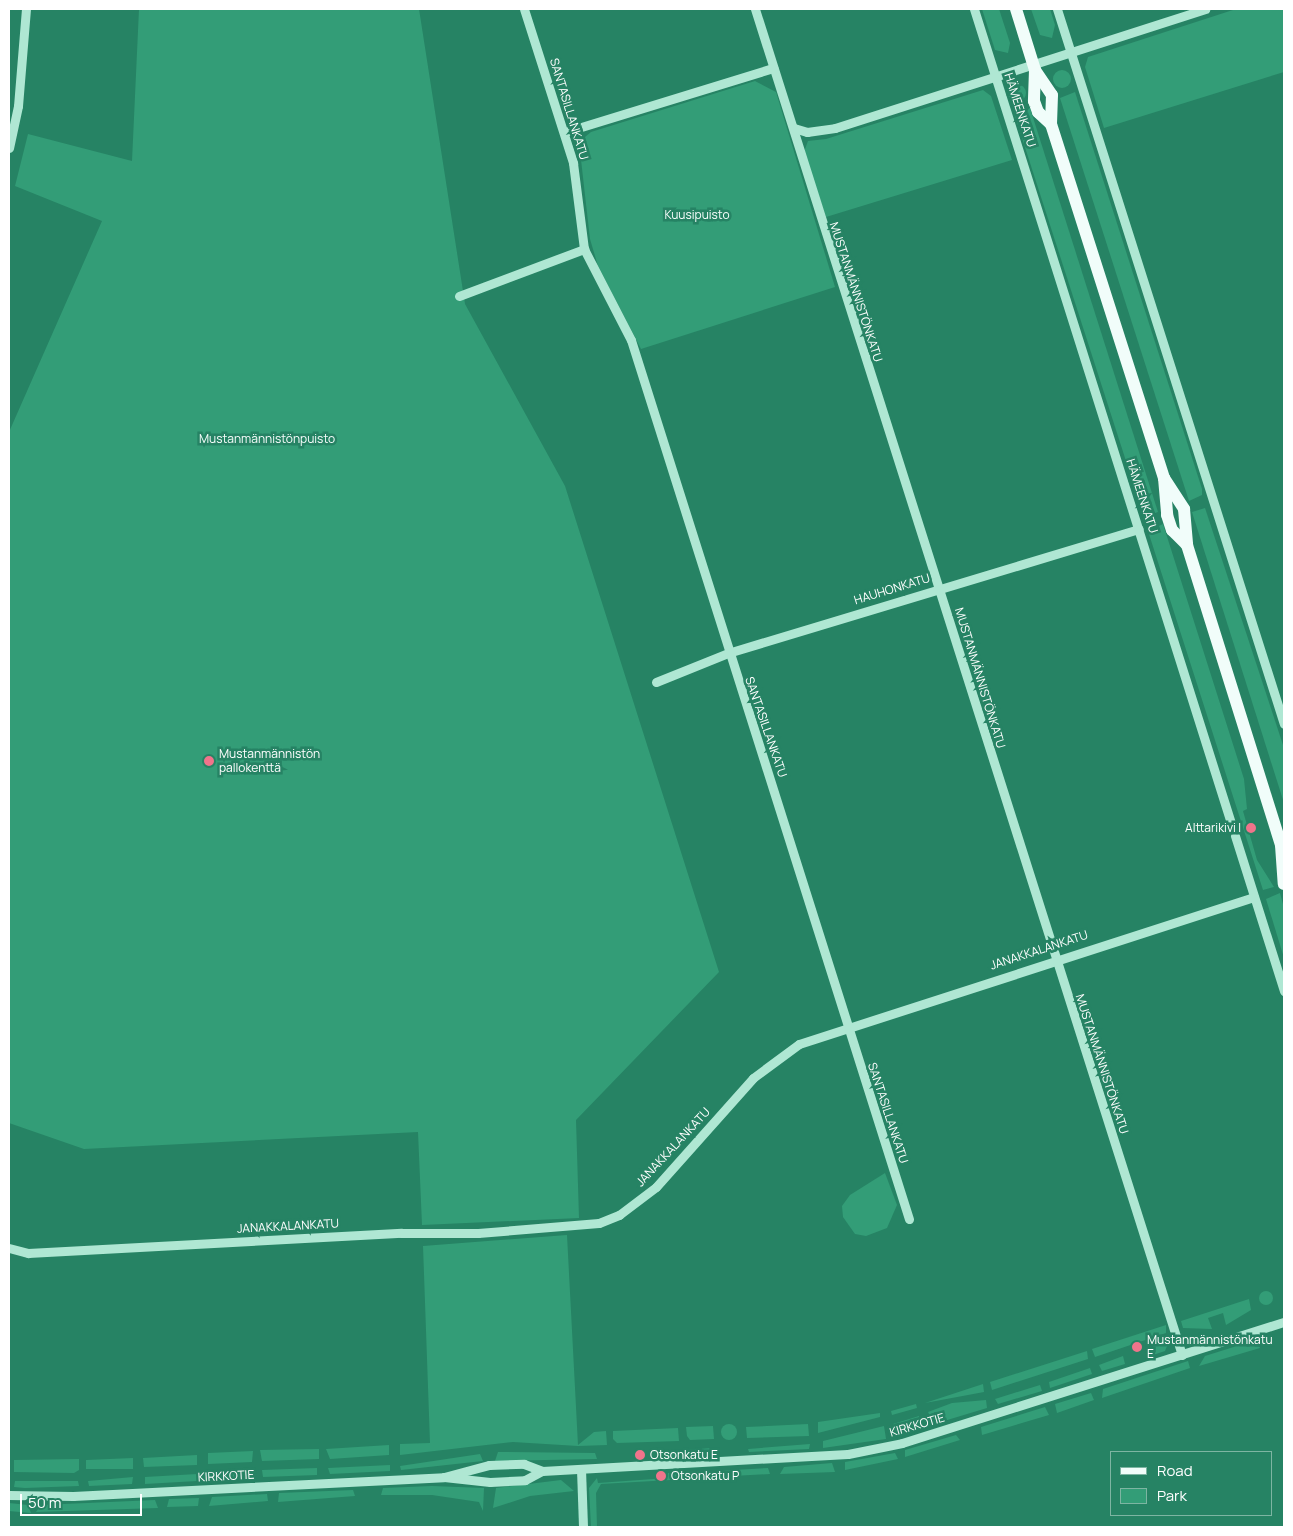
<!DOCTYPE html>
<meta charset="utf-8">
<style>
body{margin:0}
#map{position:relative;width:1293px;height:1536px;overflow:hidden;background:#268364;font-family:Manrope,sans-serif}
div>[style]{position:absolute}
.green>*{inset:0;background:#339d77}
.round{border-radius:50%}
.minor>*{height:9px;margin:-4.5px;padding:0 4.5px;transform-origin:4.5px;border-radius:4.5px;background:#afe7d3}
.major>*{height:12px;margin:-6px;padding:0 6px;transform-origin:6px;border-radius:6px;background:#f1fdfa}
.dots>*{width:14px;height:14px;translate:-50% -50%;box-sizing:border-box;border:2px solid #268364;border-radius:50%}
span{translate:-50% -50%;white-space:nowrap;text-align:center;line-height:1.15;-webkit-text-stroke:5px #268364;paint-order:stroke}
.street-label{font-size:12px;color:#fff}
.park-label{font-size:12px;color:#f6fdfb}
.poi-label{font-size:12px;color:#fff}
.left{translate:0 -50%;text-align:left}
.right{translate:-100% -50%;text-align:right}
.frame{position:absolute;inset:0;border:10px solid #fff;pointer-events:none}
.legend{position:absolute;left:1110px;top:1451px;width:162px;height:65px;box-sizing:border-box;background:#268364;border:1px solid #7db5a2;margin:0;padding:6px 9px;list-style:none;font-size:15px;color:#fff}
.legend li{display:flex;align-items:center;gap:10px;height:25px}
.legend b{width:25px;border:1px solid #7db5a2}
.scale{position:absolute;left:20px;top:1494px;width:122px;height:22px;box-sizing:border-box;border:2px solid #fff;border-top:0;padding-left:6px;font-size:15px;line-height:18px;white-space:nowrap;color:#fff;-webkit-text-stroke:4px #268364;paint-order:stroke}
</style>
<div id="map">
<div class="green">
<i style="clip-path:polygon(139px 9px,419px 9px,465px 304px,565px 486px,719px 972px,576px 1120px,579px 1218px,422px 1225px,418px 1132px,84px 1149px,9px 1123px,9px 432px,102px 221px,15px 186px,28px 134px,132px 161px)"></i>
<i style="clip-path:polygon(982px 9px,999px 9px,1010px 43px,1008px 53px,995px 50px)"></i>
<i style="clip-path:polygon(1031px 9px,1050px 9px,1055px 25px,1052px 38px,1040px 35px)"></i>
<i style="clip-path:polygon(1236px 9px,1284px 9px,1284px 72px,1104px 128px,1085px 67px,1088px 57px)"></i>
<i class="round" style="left:1053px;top:70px;width:18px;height:18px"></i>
<i style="clip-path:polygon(755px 81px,776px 92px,835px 287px,641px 349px,598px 266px,590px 239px,579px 142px,591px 132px)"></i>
<i class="round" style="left:1008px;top:84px;width:18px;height:18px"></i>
<i style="clip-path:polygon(983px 90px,991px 96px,1012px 160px,826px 217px,804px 152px,808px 141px,826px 139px)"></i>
<i style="clip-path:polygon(1075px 92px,1202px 489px,1202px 495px,1189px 501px,1060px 98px)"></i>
<i style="clip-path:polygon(1030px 108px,1158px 512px,1144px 517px,1014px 113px)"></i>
<i style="clip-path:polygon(1205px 508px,1284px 748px,1284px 803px,1192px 512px)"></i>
<i style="clip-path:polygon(1163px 524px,1244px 779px,1247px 809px,1243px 811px,1257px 860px,1274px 887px,1263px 890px,1148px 531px)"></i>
<i style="clip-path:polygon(1280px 893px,1284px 908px,1284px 958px,1266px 899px)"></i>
<i style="clip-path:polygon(885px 1173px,897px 1205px,887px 1228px,866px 1236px,855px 1234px,843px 1217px,842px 1206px,850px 1195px)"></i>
<i style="clip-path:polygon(567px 1235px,578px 1445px,594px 1432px,606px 1431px,607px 1445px,578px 1446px,513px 1442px,400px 1455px,400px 1444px,430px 1443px,423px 1246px)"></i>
<i class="round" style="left:1259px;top:1291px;width:14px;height:14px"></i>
<i style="clip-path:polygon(1249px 1299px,1251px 1310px,1226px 1325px,1223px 1313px,1208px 1318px,1212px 1329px,1183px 1328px,1181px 1321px)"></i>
<i style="clip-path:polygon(1166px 1325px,1166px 1333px,1095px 1357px,1092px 1349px)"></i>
<i style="clip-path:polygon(1256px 1340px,1260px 1348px,1199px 1366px,1205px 1356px)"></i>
<i style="clip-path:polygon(1169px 1341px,1165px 1351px,1153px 1355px,1150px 1347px)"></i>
<i style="clip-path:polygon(1087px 1351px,1088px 1359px,992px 1390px,990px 1382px)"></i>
<i style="clip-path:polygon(1123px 1356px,1125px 1364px,1102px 1371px,1099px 1365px)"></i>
<i style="clip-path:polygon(1188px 1361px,1190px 1368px,1102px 1398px,1103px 1389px)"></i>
<i style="clip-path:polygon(1090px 1368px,1092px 1374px,1050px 1388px,1049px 1382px)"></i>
<i style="clip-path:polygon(983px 1384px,984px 1392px,925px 1403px)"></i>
<i style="clip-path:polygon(1040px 1385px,1042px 1391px,998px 1404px,995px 1399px)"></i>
<i style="clip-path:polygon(1091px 1393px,1094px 1400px,1057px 1413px,1055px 1404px)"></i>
<i style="clip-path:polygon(986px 1400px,987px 1408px,934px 1424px,928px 1412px,952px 1403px)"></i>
<i style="clip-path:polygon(916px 1404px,917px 1408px,892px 1415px,891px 1411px)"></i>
<i style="clip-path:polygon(1045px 1407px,1049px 1415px,982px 1435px,981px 1427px)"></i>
<i style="clip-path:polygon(880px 1413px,880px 1417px,818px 1433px,818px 1422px)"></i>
<i style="clip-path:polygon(919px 1416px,921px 1429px,896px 1434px,893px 1424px)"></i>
<i style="clip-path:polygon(808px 1424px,809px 1436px,747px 1438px,746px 1427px)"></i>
<i class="round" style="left:721px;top:1424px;width:16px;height:16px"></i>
<i style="clip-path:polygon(713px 1426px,714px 1439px,690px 1440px,687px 1436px,686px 1427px)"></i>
<i style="clip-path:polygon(884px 1426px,886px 1439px,823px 1448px,823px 1441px)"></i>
<i style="clip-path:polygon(678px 1428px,679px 1441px,617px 1443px,613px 1439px,613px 1431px)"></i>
<i style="clip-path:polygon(956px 1435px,960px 1440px,905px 1457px,905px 1450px)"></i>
<i style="clip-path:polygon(810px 1444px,809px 1449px,749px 1452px,748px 1449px)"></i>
<i style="clip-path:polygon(389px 1445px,389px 1455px,330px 1459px,326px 1449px)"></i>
<i style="clip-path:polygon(712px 1448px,711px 1454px,688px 1456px,687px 1450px)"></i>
<i style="clip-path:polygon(319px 1449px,319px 1459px,262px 1461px,260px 1450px)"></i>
<i style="clip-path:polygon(253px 1451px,252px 1462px,208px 1464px,208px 1453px)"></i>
<i style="clip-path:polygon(498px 1452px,595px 1453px,597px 1459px,495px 1461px)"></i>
<i style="clip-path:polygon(895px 1453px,898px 1459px,845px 1470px,845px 1462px)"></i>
<i style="clip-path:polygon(480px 1454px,483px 1461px,401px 1470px,400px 1466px)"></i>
<i style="clip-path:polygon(197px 1455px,197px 1465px,144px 1467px,143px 1458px)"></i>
<i style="clip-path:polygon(133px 1458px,133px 1469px,86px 1469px,86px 1460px)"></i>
<i style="clip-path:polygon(79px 1459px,79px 1470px,74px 1473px,14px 1472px,14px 1460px)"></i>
<i style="clip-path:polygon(832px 1463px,835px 1472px,780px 1474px,784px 1467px)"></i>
<i style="clip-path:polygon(390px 1465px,390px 1471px,330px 1474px,328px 1468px)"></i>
<i style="clip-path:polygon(317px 1468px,317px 1475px,263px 1477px,262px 1470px)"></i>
<i style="clip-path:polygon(768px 1468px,770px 1474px,715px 1477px,717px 1471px)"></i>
<i style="clip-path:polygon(252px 1471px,251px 1478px,210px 1480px,208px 1477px,209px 1473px)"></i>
<i style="clip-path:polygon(702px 1471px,705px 1478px,601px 1484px,596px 1493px,597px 1527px,591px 1527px,589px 1488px,597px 1478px,598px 1483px,667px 1478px,668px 1473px)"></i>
<i style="clip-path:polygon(197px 1474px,197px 1481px,145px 1484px,145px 1477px)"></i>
<i style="clip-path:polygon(133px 1477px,132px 1484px,89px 1486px,88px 1481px)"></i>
<i style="clip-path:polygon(561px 1480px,574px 1491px,530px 1496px,493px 1508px,496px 1488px)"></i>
<i style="clip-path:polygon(15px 1481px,78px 1481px,79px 1486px,25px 1488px,14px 1487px)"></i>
<i style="clip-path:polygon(432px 1486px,484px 1488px,483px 1511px,479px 1502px,432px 1495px,381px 1495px,383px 1488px)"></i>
<i style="clip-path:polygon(353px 1490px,355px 1496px,278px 1502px,279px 1493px)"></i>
<i style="clip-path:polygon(267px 1494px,268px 1501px,209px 1506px,212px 1497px)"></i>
<i style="clip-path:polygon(199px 1498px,198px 1506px,167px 1507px,169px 1499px)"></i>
<i style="clip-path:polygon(155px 1500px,158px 1508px,36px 1512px,41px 1505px)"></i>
<i style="clip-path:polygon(9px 1503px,28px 1505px,31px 1513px,9px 1511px)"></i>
</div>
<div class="minor">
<i style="left:524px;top:9px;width:162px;rotate:72.3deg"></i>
<i style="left:573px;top:163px;width:87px;rotate:82.7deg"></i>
<i style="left:584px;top:249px;width:102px;rotate:62.7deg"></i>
<i style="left:631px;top:340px;width:922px;rotate:72.45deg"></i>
<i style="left:755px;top:9px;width:1412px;rotate:72.4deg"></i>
<i style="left:974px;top:9px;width:1030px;rotate:72.48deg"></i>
<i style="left:1057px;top:9px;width:750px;rotate:72.39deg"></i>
<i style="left:794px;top:128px;width:14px;rotate:17deg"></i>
<i style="left:807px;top:132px;width:28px;rotate:-8deg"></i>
<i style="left:835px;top:128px;width:389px;rotate:-17.8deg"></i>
<i style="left:565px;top:132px;width:218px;rotate:-17.1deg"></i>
<i style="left:9px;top:148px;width:43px;rotate:-77.9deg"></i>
<i style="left:18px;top:106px;width:97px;rotate:-85.3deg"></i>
<i style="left:459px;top:296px;width:134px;rotate:-20.6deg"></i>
<i style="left:656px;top:682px;width:78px;rotate:-21.9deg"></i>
<i style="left:728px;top:653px;width:429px;rotate:-16.8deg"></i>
<i style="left:9px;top:1248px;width:20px;rotate:15deg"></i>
<i style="left:28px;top:1253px;width:374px;rotate:-3.1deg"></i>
<i style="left:401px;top:1233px;width:77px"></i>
<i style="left:478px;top:1233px;width:121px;rotate:-4.7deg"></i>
<i style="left:599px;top:1223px;width:22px;rotate:-22deg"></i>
<i style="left:619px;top:1215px;width:46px;rotate:-37.1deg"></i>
<i style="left:656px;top:1187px;width:146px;rotate:-48.3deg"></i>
<i style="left:753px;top:1078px;width:57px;rotate:-36.5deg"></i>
<i style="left:799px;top:1044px;width:478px;rotate:-17.9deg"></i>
<i style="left:581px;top:1469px;width:58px;rotate:88deg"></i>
<i style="left:444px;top:1477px;width:47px;rotate:-14.9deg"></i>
<i style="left:489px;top:1465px;width:35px;rotate:-2deg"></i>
<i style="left:524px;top:1464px;width:19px;rotate:21deg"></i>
<i style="left:542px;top:1471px;width:306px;rotate:-3.2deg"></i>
<i style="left:848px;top:1454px;width:55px;rotate:-11.5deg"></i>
<i style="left:902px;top:1443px;width:401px;rotate:-17.6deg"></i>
<i style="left:9px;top:1495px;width:64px;rotate:0.9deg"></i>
<i style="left:73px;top:1496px;width:371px;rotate:-2.9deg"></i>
<i style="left:444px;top:1477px;width:46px;rotate:6.2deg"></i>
<i style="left:490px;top:1482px;width:35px;rotate:-3deg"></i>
<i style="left:525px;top:1480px;width:19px;rotate:-28deg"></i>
</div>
<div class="major">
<i style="left:1016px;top:9px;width:64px;rotate:72.7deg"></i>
<i style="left:1035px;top:70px;width:30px;rotate:56deg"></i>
<i style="left:1052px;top:95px;width:29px;rotate:92deg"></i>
<i style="left:1051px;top:124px;width:372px;rotate:72.3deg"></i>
<i style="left:1164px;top:478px;width:37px;rotate:85deg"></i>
<i style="left:1167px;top:515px;width:16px;rotate:72deg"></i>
<i style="left:1172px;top:530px;width:21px;rotate:45deg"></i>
<i style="left:1035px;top:70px;width:31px;rotate:92deg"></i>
<i style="left:1034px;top:101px;width:12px;rotate:70deg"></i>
<i style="left:1038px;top:112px;width:18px;rotate:43deg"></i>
<i style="left:1164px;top:478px;width:37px;rotate:57deg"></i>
<i style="left:1184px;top:509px;width:36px;rotate:85deg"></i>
<i style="left:1187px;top:545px;width:314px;rotate:72.6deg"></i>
<i style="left:1281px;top:845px;width:39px;rotate:86deg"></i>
</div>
<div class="dots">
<i style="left:209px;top:761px;background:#f0748b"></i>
<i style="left:1251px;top:828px;background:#f0748b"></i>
<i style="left:1137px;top:1347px;background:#f0748b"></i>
<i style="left:640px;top:1455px;background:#f0748b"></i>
<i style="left:661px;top:1476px;background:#f0748b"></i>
</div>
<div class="street-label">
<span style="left:569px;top:109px;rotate:73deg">SANTASILLANKATU</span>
<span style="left:1020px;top:110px;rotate:72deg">HÄMEENKATU</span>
<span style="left:856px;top:292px;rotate:72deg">MUSTANMÄNNISTÖNKATU</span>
<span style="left:1142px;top:496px;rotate:72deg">HÄMEENKATU</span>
<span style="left:892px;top:589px;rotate:-17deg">HAUHONKATU</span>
<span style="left:980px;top:678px;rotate:73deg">MUSTANMÄNNISTÖNKATU</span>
<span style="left:766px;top:727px;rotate:71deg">SANTASILLANKATU</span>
<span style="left:1039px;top:950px;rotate:-18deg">JANAKKALANKATU</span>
<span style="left:1102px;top:1064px;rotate:72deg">MUSTANMÄNNISTÖNKATU</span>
<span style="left:888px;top:1113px;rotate:72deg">SANTASILLANKATU</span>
<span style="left:673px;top:1147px;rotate:-47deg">JANAKKALANKATU</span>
<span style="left:288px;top:1226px;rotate:-3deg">JANAKKALANKATU</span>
<span style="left:917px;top:1425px;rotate:-16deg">KIRKKOTIE</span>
<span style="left:226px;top:1476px;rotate:-3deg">KIRKKOTIE</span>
</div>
<div class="park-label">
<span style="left:697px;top:215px">Kuusipuisto</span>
<span style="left:267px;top:439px">Mustanmännistönpuisto</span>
</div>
<div class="poi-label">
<span class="left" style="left:219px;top:761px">Mustanmännistön<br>pallokenttä</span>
<span class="right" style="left:1241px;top:828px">Alttarikivi I</span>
<span class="left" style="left:1147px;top:1347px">Mustanmännistönkatu<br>E</span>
<span class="left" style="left:650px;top:1455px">Otsonkatu E</span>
<span class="left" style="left:671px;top:1476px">Otsonkatu P</span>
</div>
<div class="frame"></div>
<ul class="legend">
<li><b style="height:6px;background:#f1fdfa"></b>Road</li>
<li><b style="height:14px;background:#339d77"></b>Park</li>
</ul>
<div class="scale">50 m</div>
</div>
